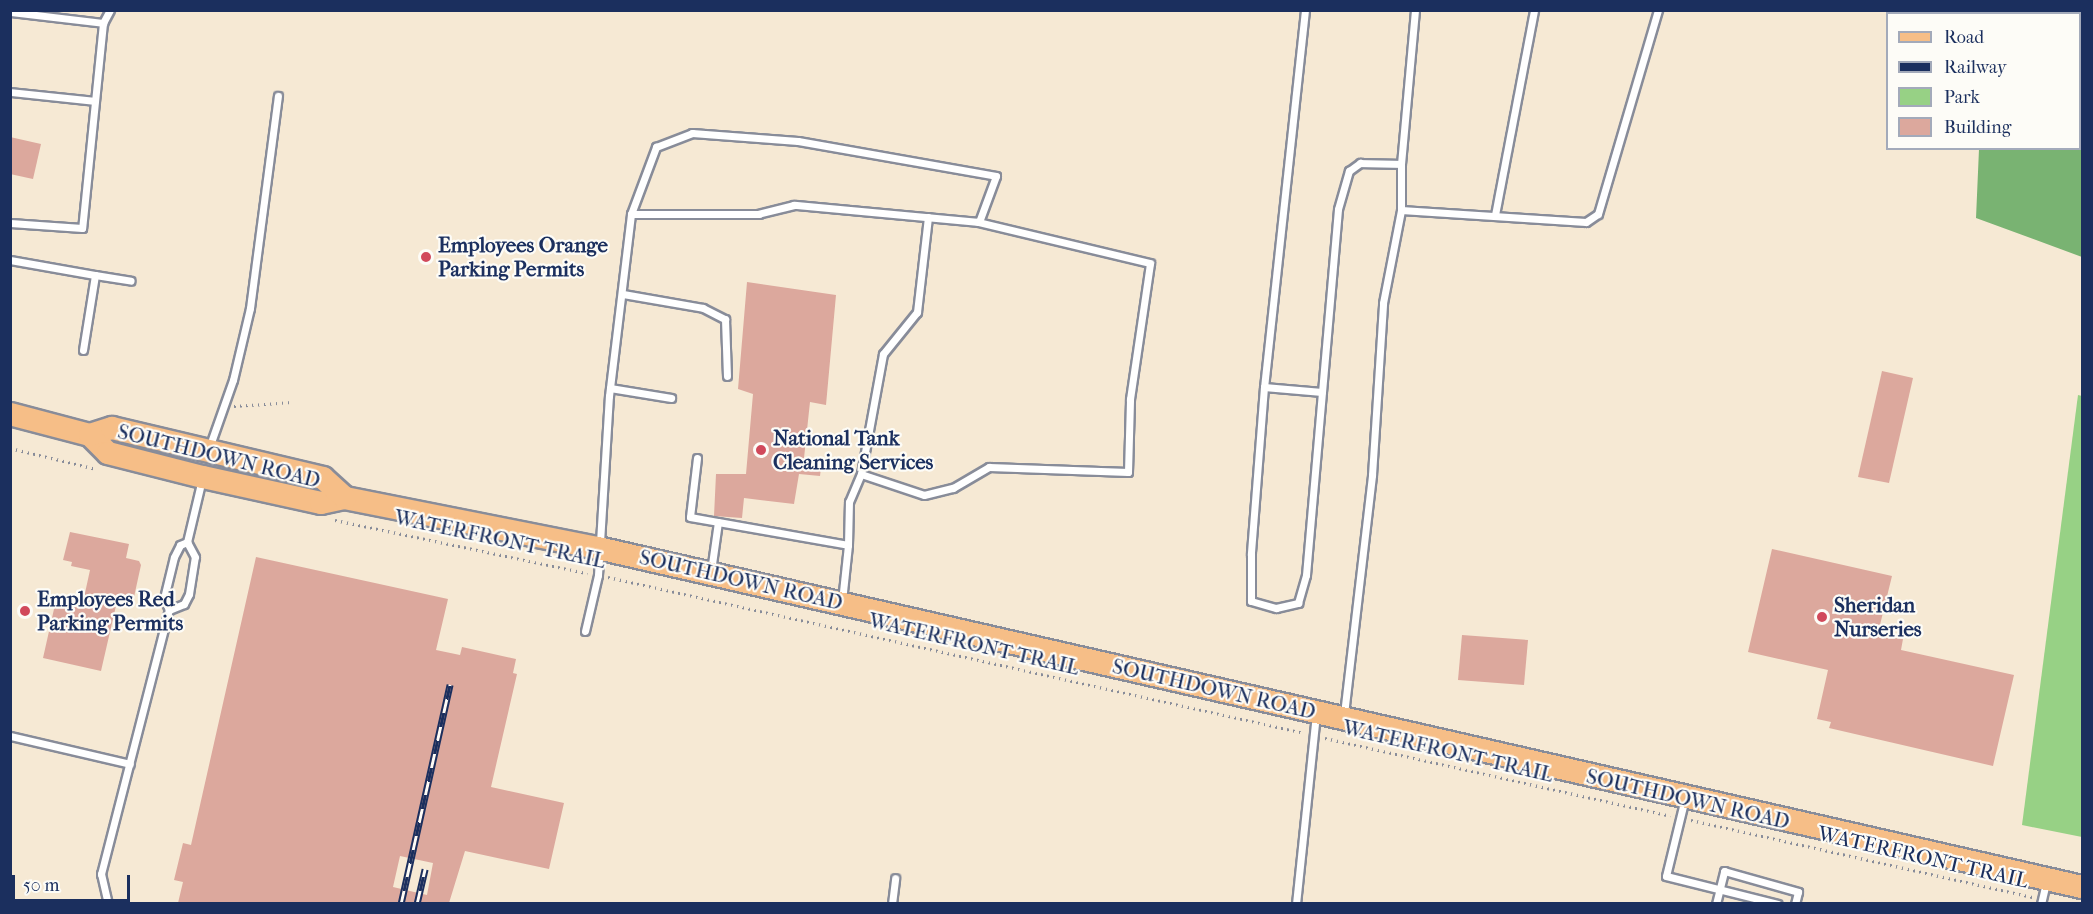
<!DOCTYPE html>
<style>
body{margin:0}
#map{position:relative;width:2093px;height:914px;overflow:hidden;background:#f6e9d4;font-family:"IM FELL French Canon",serif}
div>[style]{position:absolute}
.green>*{inset:0;background:#97d185}
.forest>*{inset:0;background:#79b372}
.building>*{inset:0;background:#dca89d}
.path>*{height:3px;margin-top:-1.5px;transform-origin:0;background:repeating-linear-gradient(90deg,#888c99 0 1.5px,transparent 0 6px)}
.roads{filter:drop-shadow(2px 0 #888c99) drop-shadow(-2px 0 #888c99) drop-shadow(0 2px #888c99) drop-shadow(0 -2px #888c99)}
.lane>*{height:7px;margin:-3.5px;padding:0 3.5px;transform-origin:3.5px;border-radius:3.5px;background:#fff}
.primary>*{height:22px;margin:-11px;padding:0 11px;transform-origin:11px;border-radius:11px;background:#f6be87}
.rail>*{height:7px;margin-top:-3.5px;transform-origin:0;background:repeating-linear-gradient(90deg,#fdfcf7 0 14px,#1b2f5e 0 28px);box-sizing:border-box;border-block:2px solid #1b2f5e}
.dots>*{width:16px;height:16px;translate:-50% -50%;box-sizing:border-box;border:3px solid #fdfcf7;border-radius:50%}
span{translate:-50% -50%;white-space:nowrap;text-align:center;line-height:1.15;-webkit-text-stroke:4.5px #fdfcf7;paint-order:stroke}
.poi-label{font-size:21px;color:#1b2f5e;font-weight:700}
.left{translate:0 -50%;text-align:left}
.street-label{font-size:21px;color:#1b2f5e}
.frame{position:absolute;inset:0;border:12px solid #1b2f5e;pointer-events:none}
.legend{position:absolute;left:1886px;top:12px;width:195px;height:138px;box-sizing:border-box;background:#fdfcf7;border:2px solid #a3aaba;margin:0;padding:8px 10px;list-style:none;font-size:18px;color:#1b2f5e}
.legend li{display:flex;align-items:center;gap:12px;height:30px}
.legend b{width:30px;border:2px solid #a3aaba}
.scale{position:absolute;left:12px;top:875px;width:118px;height:27px;box-sizing:border-box;border:3px solid #1b2f5e;border-top:0;padding-left:8px;font-size:18px;line-height:21px;white-space:nowrap;color:#1b2f5e;-webkit-text-stroke:4px #fdfcf7;paint-order:stroke}
</style>
<div id="map">
<div class="green">
<i style="clip-path:polygon(2078px 395px,2082px 396px,2082px 837px,2022px 825px)"></i>
</div>
<div class="forest">
<i style="clip-path:polygon(1985px 11px,2082px 11px,2082px 257px,1976px 218px,1979px 149px,2080px 148px,2080px 14px,1983px 13px)"></i>
</div>
<div class="building">
<i style="clip-path:polygon(10px 137px,41px 144px,33px 179px,10px 174px)"></i>
<i style="clip-path:polygon(747px 282px,836px 295px,826px 405px,810px 402px,804px 458px,822px 460px,820px 476px,799px 474px,794px 504px,744px 498px,742px 518px,714px 516px,716px 474px,746px 474px,753px 394px,738px 389px)"></i>
<i style="clip-path:polygon(1882px 371px,1913px 378px,1889px 483px,1858px 477px)"></i>
<i style="clip-path:polygon(70px 532px,129px 544px,126px 558px,139px 561px,141px 565px,134px 597px,118px 597px,101px 671px,43px 658px,56px 600px,69px 603px,85px 593px,90px 570px,71px 566px,72px 562px,63px 560px)"></i>
<i style="clip-path:polygon(1772px 549px,1892px 576px,1878px 633px,1903px 639px,1901px 650px,2014px 675px,1993px 766px,1829px 728px,1831px 722px,1817px 719px,1828px 670px,1748px 652px)"></i>
<i style="clip-path:polygon(evenodd,256px 557px,448px 599px,436px 650px,460px 655px,462px 647px,516px 659px,513px 673px,517px 674px,491px 787px,564px 803px,549px 869px,465px 851px,449px 903px,178px 903px,183px 882px,174px 880px,183px 843px,191px 845px,256px 557px,400px 856px,433px 863px,427px 895px,393px 887px,400px 856px)"></i>
<i style="clip-path:polygon(1462px 635px,1528px 640px,1524px 685px,1458px 680px)"></i>
</div>
<div class="path">
<i style="left:234px;top:406px;width:58px;rotate:-3.9deg"></i>
<i style="left:10px;top:448px;width:89px;rotate:13.7deg"></i>
<i style="left:335px;top:520px;width:258px;rotate:11.9deg"></i>
<i style="left:608px;top:577px;width:713px;rotate:12.63deg"></i>
<i style="left:1325px;top:738px;width:354px;rotate:12.7deg"></i>
<i style="left:1691px;top:820px;width:351px;rotate:12.7deg"></i>
</div>
<div class="roads">
<div class="lane">
<i style="left:1305px;top:10px;width:379px;rotate:96.2deg"></i>
<i style="left:1264px;top:387px;width:168px;rotate:94.5deg"></i>
<i style="left:1251px;top:554px;width:47px;rotate:90deg"></i>
<i style="left:1251px;top:601px;width:26px;rotate:16deg"></i>
<i style="left:1276px;top:608px;width:23px;rotate:-13deg"></i>
<i style="left:1298px;top:603px;width:29px;rotate:-74deg"></i>
<i style="left:1306px;top:575px;width:367px;rotate:-85deg"></i>
<i style="left:1338px;top:209px;width:40px;rotate:-74deg"></i>
<i style="left:1349px;top:171px;width:14px;rotate:-36deg"></i>
<i style="left:1360px;top:163px;width:41px;rotate:1.4deg"></i>
<i style="left:10px;top:12px;width:94px;rotate:6.7deg"></i>
<i style="left:103px;top:23px;width:206px;rotate:95.8deg"></i>
<i style="left:82px;top:228px;width:72px;rotate:-176deg"></i>
<i style="left:103px;top:23px;width:15px;rotate:-62deg"></i>
<i style="left:10px;top:92px;width:85px;rotate:6deg"></i>
<i style="left:1401px;top:210px;width:185px;rotate:3.7deg"></i>
<i style="left:1586px;top:222px;width:14px;rotate:-34deg"></i>
<i style="left:1598px;top:214px;width:213px;rotate:-73.6deg"></i>
<i style="left:1495px;top:215px;width:209px;rotate:-79.2deg"></i>
<i style="left:928px;top:217px;width:96px;rotate:96.6deg"></i>
<i style="left:917px;top:312px;width:54px;rotate:129deg"></i>
<i style="left:883px;top:354px;width:122px;rotate:100.4deg"></i>
<i style="left:861px;top:474px;width:66px;rotate:18.4deg"></i>
<i style="left:924px;top:495px;width:30px;rotate:-14deg"></i>
<i style="left:953px;top:488px;width:42px;rotate:-30.3deg"></i>
<i style="left:989px;top:467px;width:139px;rotate:2.1deg"></i>
<i style="left:1128px;top:472px;width:73px;rotate:-88.4deg"></i>
<i style="left:1130px;top:399px;width:137px;rotate:-81.6deg"></i>
<i style="left:1150px;top:263px;width:177px;rotate:-166.6deg"></i>
<i style="left:10px;top:260px;width:86px;rotate:10deg"></i>
<i style="left:623px;top:294px;width:81px;rotate:9.9deg"></i>
<i style="left:703px;top:308px;width:25px;rotate:27deg"></i>
<i style="left:725px;top:319px;width:57px;rotate:88deg"></i>
<i style="left:83px;top:350px;width:76px;rotate:-80.9deg"></i>
<i style="left:95px;top:275px;width:36px;rotate:9deg"></i>
<i style="left:1264px;top:387px;width:58px;rotate:4.9deg"></i>
<i style="left:610px;top:388px;width:62px;rotate:9.3deg"></i>
<i style="left:209px;top:448px;width:72px;rotate:-70.6deg"></i>
<i style="left:233px;top:380px;width:74px;rotate:-76.7deg"></i>
<i style="left:250px;top:308px;width:214px;rotate:-82.5deg"></i>
<i style="left:697px;top:458px;width:59px;rotate:96.8deg"></i>
<i style="left:690px;top:517px;width:28px;rotate:10deg"></i>
<i style="left:848px;top:545px;width:43px;rotate:-88.7deg"></i>
<i style="left:849px;top:502px;width:30px;rotate:-67deg"></i>
<i style="left:711px;top:571px;width:49px;rotate:-81.9deg"></i>
<i style="left:718px;top:522px;width:132px;rotate:10deg"></i>
<i style="left:848px;top:545px;width:56px;rotate:96.1deg"></i>
<i style="left:169px;top:610px;width:16px;rotate:-22deg"></i>
<i style="left:184px;top:604px;width:11px;rotate:-63deg"></i>
<i style="left:189px;top:594px;width:37px;rotate:-81deg"></i>
<i style="left:195px;top:557px;width:17px;rotate:-118deg"></i>
<i style="left:585px;top:631px;width:57px;rotate:-76.9deg"></i>
<i style="left:598px;top:575px;width:179px;rotate:-86.5deg"></i>
<i style="left:609px;top:396px;width:183px;rotate:-83.1deg"></i>
<i style="left:631px;top:214px;width:72px;rotate:-69.5deg"></i>
<i style="left:656px;top:147px;width:39px;rotate:-21deg"></i>
<i style="left:692px;top:133px;width:106px;rotate:4.3deg"></i>
<i style="left:798px;top:141px;width:201px;rotate:10deg"></i>
<i style="left:996px;top:176px;width:49px;rotate:110.3deg"></i>
<i style="left:979px;top:222px;width:186px;rotate:-174.7deg"></i>
<i style="left:794px;top:205px;width:36px;rotate:166deg"></i>
<i style="left:759px;top:214px;width:128px;rotate:180deg"></i>
<i style="left:1344px;top:714px;width:241px;rotate:-83.3deg"></i>
<i style="left:1372px;top:475px;width:172px;rotate:-86.3deg"></i>
<i style="left:1383px;top:303px;width:95px;rotate:-79deg"></i>
<i style="left:1401px;top:210px;width:46px;rotate:-90deg"></i>
<i style="left:1401px;top:164px;width:155px;rotate:-84.8deg"></i>
<i style="left:10px;top:736px;width:123px;rotate:13.1deg"></i>
<i style="left:1685px;top:798px;width:80px;rotate:103.7deg"></i>
<i style="left:1666px;top:876px;width:115px;rotate:14deg"></i>
<i style="left:108px;top:904px;width:31px;rotate:-103deg"></i>
<i style="left:101px;top:874px;width:273px;rotate:-75.6deg"></i>
<i style="left:169px;top:610px;width:13px;rotate:-113deg"></i>
<i style="left:164px;top:598px;width:42px;rotate:-76.3deg"></i>
<i style="left:174px;top:557px;width:13px;rotate:-63deg"></i>
<i style="left:180px;top:545px;width:8px;rotate:-23deg"></i>
<i style="left:187px;top:542px;width:65px;rotate:-76.6deg"></i>
<i style="left:892px;top:904px;width:26px;rotate:-83deg"></i>
<i style="left:1296px;top:904px;width:190px;rotate:-84deg"></i>
<i style="left:1716px;top:904px;width:34px;rotate:-76deg"></i>
<i style="left:1724px;top:871px;width:77px;rotate:15.8deg"></i>
<i style="left:1798px;top:892px;width:12px;rotate:104deg"></i>
<i style="left:2041px;top:904px;width:23px;rotate:-77deg"></i>
</div>
<div class="primary">
<i style="left:10px;top:414px;width:83px;rotate:14.7deg"></i>
<i style="left:90px;top:435px;width:25px;rotate:45deg"></i>
<i style="left:108px;top:453px;width:98px;rotate:14.2deg"></i>
<i style="left:203px;top:477px;width:121px;rotate:12.4deg"></i>
<i style="left:321px;top:503px;width:25px;rotate:-12deg"></i>
<i style="left:345px;top:498px;width:258px;rotate:11.2deg"></i>
<i style="left:598px;top:548px;width:1522px;rotate:12.87deg"></i>
<i style="left:90px;top:435px;width:23px;rotate:-18deg"></i>
<i style="left:112px;top:428px;width:217px;rotate:13.3deg"></i>
<i style="left:323px;top:478px;width:30px;rotate:42deg"></i>
</div>
</div>
<div class="rail">
<i style="left:401px;top:904px;width:225px;rotate:-77.4deg"></i>
<i style="left:417px;top:904px;width:36px;rotate:-77deg"></i>
</div>
<div class="dots">
<i style="left:426px;top:257px;background:#d1495b"></i>
<i style="left:761px;top:450px;background:#d1495b"></i>
<i style="left:25px;top:611px;background:#d1495b"></i>
<i style="left:1822px;top:617px;background:#d1495b"></i>
</div>
<div class="poi-label">
<span class="left" style="left:438px;top:257px">Employees Orange<br>Parking Permits</span>
<span class="left" style="left:773px;top:450px">National Tank<br>Cleaning Services</span>
<span class="left" style="left:37px;top:611px">Employees Red<br>Parking Permits</span>
<span class="left" style="left:1834px;top:617px">Sheridan<br>Nurseries</span>
</div>
<div class="street-label">
<span style="left:219px;top:456px;rotate:14deg">SOUTHDOWN ROAD</span>
<span style="left:500px;top:539px;rotate:12deg">WATERFRONT TRAIL</span>
<span style="left:741px;top:580px;rotate:13deg">SOUTHDOWN ROAD</span>
<span style="left:974px;top:644px;rotate:13deg">WATERFRONT TRAIL</span>
<span style="left:1214px;top:689px;rotate:13deg">SOUTHDOWN ROAD</span>
<span style="left:1448px;top:751px;rotate:13deg">WATERFRONT TRAIL</span>
<span style="left:1688px;top:799px;rotate:13deg">SOUTHDOWN ROAD</span>
<span style="left:1923px;top:857px;rotate:13deg">WATERFRONT TRAIL</span>
</div>
<div class="frame"></div>
<ul class="legend">
<li><b style="height:8px;background:#f6be87"></b>Road</li>
<li><b style="height:8px;background:#1b2f5e"></b>Railway</li>
<li><b style="height:16px;background:#97d185"></b>Park</li>
<li><b style="height:16px;background:#dca89d"></b>Building</li>
</ul>
<div class="scale">50 m</div>
</div>
